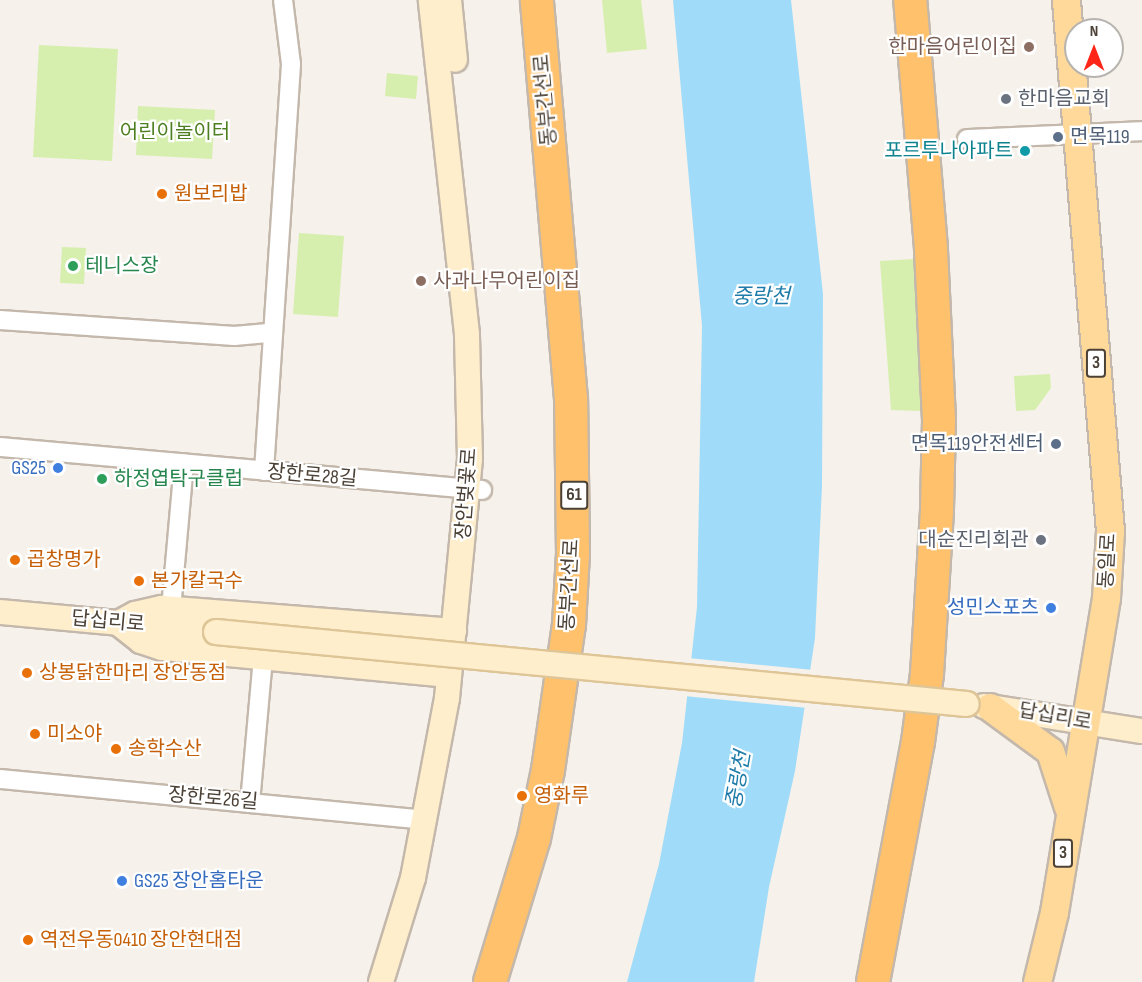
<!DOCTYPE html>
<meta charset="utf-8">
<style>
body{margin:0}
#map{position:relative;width:1142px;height:982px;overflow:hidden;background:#f6f1ea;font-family:"Sofia Sans Condensed","Noto Sans KR",sans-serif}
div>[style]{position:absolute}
.green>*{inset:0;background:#d7efae}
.water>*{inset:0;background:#a0dcf9}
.pier>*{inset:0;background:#f6f1ea}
.roads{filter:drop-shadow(2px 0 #c3b8ab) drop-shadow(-2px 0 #c3b8ab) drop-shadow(0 2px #c3b8ab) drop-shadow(0 -2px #c3b8ab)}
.street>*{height:18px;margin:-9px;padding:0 9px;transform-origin:9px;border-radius:9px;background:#fff}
.secondary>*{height:24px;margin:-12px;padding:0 12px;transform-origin:12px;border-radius:12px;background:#ffeecb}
.primary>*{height:27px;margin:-13.5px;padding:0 13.5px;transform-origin:13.5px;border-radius:13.5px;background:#ffd99a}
.highway>*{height:32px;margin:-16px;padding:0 16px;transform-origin:16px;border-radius:16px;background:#ffc16c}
.bridges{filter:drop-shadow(2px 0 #dec597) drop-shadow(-2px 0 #dec597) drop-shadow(0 2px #dec597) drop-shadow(0 -2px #dec597)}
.secondary-bridge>*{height:24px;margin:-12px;padding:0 12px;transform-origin:12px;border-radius:12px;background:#ffeecb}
.dots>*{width:16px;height:16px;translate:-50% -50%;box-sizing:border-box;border:3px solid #fff;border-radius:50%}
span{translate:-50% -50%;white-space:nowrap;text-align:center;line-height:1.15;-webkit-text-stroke:4.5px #fff;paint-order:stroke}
.shield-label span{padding:2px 4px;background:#fff;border:2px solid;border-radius:4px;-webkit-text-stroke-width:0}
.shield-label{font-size:18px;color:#4b4136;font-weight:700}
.education-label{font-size:20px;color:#785e54}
.right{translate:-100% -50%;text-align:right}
.left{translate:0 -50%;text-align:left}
.worship-label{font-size:20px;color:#5b616d}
.street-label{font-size:20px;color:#4b4136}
.park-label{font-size:20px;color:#4d7f21}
.service-label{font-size:20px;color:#4e5e75}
.culture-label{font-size:20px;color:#0d838f}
.food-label{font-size:20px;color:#c56008}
.leisure-label{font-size:20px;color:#27864d}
.shop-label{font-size:20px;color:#366cbe}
.water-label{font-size:21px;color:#1f7caa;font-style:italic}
.north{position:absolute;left:1064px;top:18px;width:60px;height:60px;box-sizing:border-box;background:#fff;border:2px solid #b7b3af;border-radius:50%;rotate:0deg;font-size:16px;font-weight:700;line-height:24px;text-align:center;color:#4b4136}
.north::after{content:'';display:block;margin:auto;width:21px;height:27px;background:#ff2618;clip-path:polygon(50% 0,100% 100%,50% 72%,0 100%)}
</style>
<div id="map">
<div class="green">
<i style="clip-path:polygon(602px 0,641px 0,647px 49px,607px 53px)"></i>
<i style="clip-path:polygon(39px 45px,118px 49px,112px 161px,33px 157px)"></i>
<i style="clip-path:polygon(387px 73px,418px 76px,416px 99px,385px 96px)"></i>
<i style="clip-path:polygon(138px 106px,215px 110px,212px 159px,136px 155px)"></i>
<i style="clip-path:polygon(299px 233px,344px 236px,338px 317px,293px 314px)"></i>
<i style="clip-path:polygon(62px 247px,86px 248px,84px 284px,60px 283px)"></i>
<i style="clip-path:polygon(914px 259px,921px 411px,891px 410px,880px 261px)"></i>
<i style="clip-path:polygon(1050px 374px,1051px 388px,1035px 410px,1016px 411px,1014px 376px)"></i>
</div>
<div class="water">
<i style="clip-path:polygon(673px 0,791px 0,823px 294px,822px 486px,815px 638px,795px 771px,769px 887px,754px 982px,627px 982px,659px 864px,682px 743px,697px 607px,702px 326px)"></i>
</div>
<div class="pier">
<i style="clip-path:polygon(688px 658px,813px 670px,808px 708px,684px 696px)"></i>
</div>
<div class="roads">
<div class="street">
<i style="left:967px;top:139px;width:175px;rotate:-2.6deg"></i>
<i style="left:0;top:320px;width:235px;rotate:3.9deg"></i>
<i style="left:234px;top:336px;width:37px;rotate:-5deg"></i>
<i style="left:0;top:447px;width:484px;rotate:5.1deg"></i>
<i style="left:264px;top:471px;width:408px;rotate:-86.2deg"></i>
<i style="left:291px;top:64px;width:64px;rotate:-97.1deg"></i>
<i style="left:171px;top:609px;width:146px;rotate:-84.9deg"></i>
<i style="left:0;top:779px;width:427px;rotate:5.5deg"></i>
<i style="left:250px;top:803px;width:146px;rotate:-84.9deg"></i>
</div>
<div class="secondary">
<i style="left:449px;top:0;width:60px;rotate:84.3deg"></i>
<i style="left:0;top:612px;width:217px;rotate:5.3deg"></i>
<i style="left:449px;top:675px;width:288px;rotate:-174.6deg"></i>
<i style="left:162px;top:648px;width:22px;rotate:-162deg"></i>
<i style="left:141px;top:641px;width:29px;rotate:-142deg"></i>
<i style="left:118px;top:623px;width:19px;rotate:-28deg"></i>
<i style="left:135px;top:614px;width:28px;rotate:-13deg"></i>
<i style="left:162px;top:608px;width:293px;rotate:4.5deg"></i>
<i style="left:984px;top:706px;width:160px;rotate:9deg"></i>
<i style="left:381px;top:982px;width:109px;rotate:-72.9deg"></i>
<i style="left:413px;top:878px;width:183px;rotate:-79.3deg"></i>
<i style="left:447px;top:698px;width:240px;rotate:-84.5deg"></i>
<i style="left:470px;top:459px;width:125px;rotate:-91.4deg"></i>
<i style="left:467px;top:334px;width:336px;rotate:-96.2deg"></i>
</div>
<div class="primary">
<i style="left:990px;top:707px;width:74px;rotate:36.3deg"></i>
<i style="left:1050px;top:751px;width:59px;rotate:72.2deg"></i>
<i style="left:1037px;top:982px;width:72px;rotate:-76.3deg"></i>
<i style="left:1054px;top:912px;width:318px;rotate:-80.6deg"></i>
<i style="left:1106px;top:598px;width:67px;rotate:-86.6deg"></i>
<i style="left:1110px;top:531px;width:533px;rotate:-94.74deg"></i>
</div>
<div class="highway">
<i style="left:490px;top:982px;width:151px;rotate:-73deg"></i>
<i style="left:534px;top:838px;width:69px;rotate:-78.4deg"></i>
<i style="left:548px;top:770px;width:147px;rotate:-81.8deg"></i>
<i style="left:569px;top:625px;width:71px;rotate:-86.8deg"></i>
<i style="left:573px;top:554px;width:155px;rotate:-90.7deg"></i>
<i style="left:571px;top:399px;width:400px;rotate:-94.9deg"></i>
<i style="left:873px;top:982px;width:244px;rotate:-79.4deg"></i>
<i style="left:918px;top:742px;width:69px;rotate:-82.5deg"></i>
<i style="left:927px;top:674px;width:165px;rotate:-86.5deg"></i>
<i style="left:937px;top:509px;width:89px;rotate:-88.7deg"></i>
<i style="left:939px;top:420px;width:172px;rotate:-92.7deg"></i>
<i style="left:931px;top:248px;width:249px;rotate:-94.8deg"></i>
</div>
</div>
<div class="bridges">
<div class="secondary-bridge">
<i style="left:216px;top:632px;width:754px;rotate:5.48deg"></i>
</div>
</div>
<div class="dots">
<i style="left:1029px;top:47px;background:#8d6e63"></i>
<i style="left:1006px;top:99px;background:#6b7280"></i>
<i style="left:1058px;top:137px;background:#5c6f8a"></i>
<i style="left:1025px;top:151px;background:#0f9aa8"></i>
<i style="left:162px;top:194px;background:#e8710a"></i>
<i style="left:73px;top:266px;background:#2e9e5b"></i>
<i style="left:421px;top:281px;background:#8d6e63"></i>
<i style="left:1056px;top:444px;background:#5c6f8a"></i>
<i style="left:58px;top:468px;background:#3f7fe0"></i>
<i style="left:102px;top:479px;background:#2e9e5b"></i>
<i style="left:1041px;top:540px;background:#6b7280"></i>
<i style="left:15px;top:560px;background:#e8710a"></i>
<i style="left:139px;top:581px;background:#e8710a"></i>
<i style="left:1051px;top:608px;background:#3f7fe0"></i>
<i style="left:27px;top:673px;background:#e8710a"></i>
<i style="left:35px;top:734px;background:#e8710a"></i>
<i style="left:116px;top:749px;background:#e8710a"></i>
<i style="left:522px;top:796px;background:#e8710a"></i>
<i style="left:122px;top:881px;background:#3f7fe0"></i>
<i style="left:28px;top:940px;background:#e8710a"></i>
</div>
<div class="shield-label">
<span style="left:1096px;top:363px">3</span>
<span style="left:574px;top:495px">61</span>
<span style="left:1063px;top:853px">3</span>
</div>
<div class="education-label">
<span class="right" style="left:1017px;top:47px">한마음어린이집</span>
<span class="left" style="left:433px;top:281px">사과나무어린이집</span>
</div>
<div class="worship-label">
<span class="left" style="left:1018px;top:99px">한마음교회</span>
<span class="right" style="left:1029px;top:540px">대순진리회관</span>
</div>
<div class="street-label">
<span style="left:546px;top:100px;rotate:-95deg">동부간선로</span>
<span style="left:312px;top:476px;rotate:5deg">장한로28길</span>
<span style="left:467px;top:494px;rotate:-86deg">장안벚꽃로</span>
<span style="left:1108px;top:561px;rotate:-87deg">동일로</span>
<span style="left:570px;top:585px;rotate:-87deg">동부간선로</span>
<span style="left:108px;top:622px;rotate:5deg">답십리로</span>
<span style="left:1055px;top:717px;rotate:10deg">답십리로</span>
<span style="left:213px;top:799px;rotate:5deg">장한로26길</span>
</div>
<div class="park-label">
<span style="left:175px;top:132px">어린이놀이터</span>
</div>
<div class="service-label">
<span class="left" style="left:1070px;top:137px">면목119</span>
<span class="right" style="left:1044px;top:444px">면목119안전센터</span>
</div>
<div class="culture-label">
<span class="right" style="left:1013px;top:151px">포르투나아파트</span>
</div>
<div class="food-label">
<span class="left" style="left:174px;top:194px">원보리밥</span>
<span class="left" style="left:27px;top:560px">곱창명가</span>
<span class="left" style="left:151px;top:581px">본가칼국수</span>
<span class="left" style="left:39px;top:673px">상봉닭한마리 장안동점</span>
<span class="left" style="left:47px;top:734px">미소야</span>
<span class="left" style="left:128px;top:749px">송학수산</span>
<span class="left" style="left:534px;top:796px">영화루</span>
<span class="left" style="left:40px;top:940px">역전우동0410 장안현대점</span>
</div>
<div class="leisure-label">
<span class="left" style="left:85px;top:266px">테니스장</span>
<span class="left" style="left:114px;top:479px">하정엽탁구클럽</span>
</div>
<div class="shop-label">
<span class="right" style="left:46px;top:468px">GS25</span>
<span class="right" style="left:1039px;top:608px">성민스포츠</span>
<span class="left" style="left:134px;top:881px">GS25 장안홈타운</span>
</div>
<div class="water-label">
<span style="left:761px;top:297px">중랑천</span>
<span style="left:739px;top:780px;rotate:-80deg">중랑천</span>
</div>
<div class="north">N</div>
</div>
